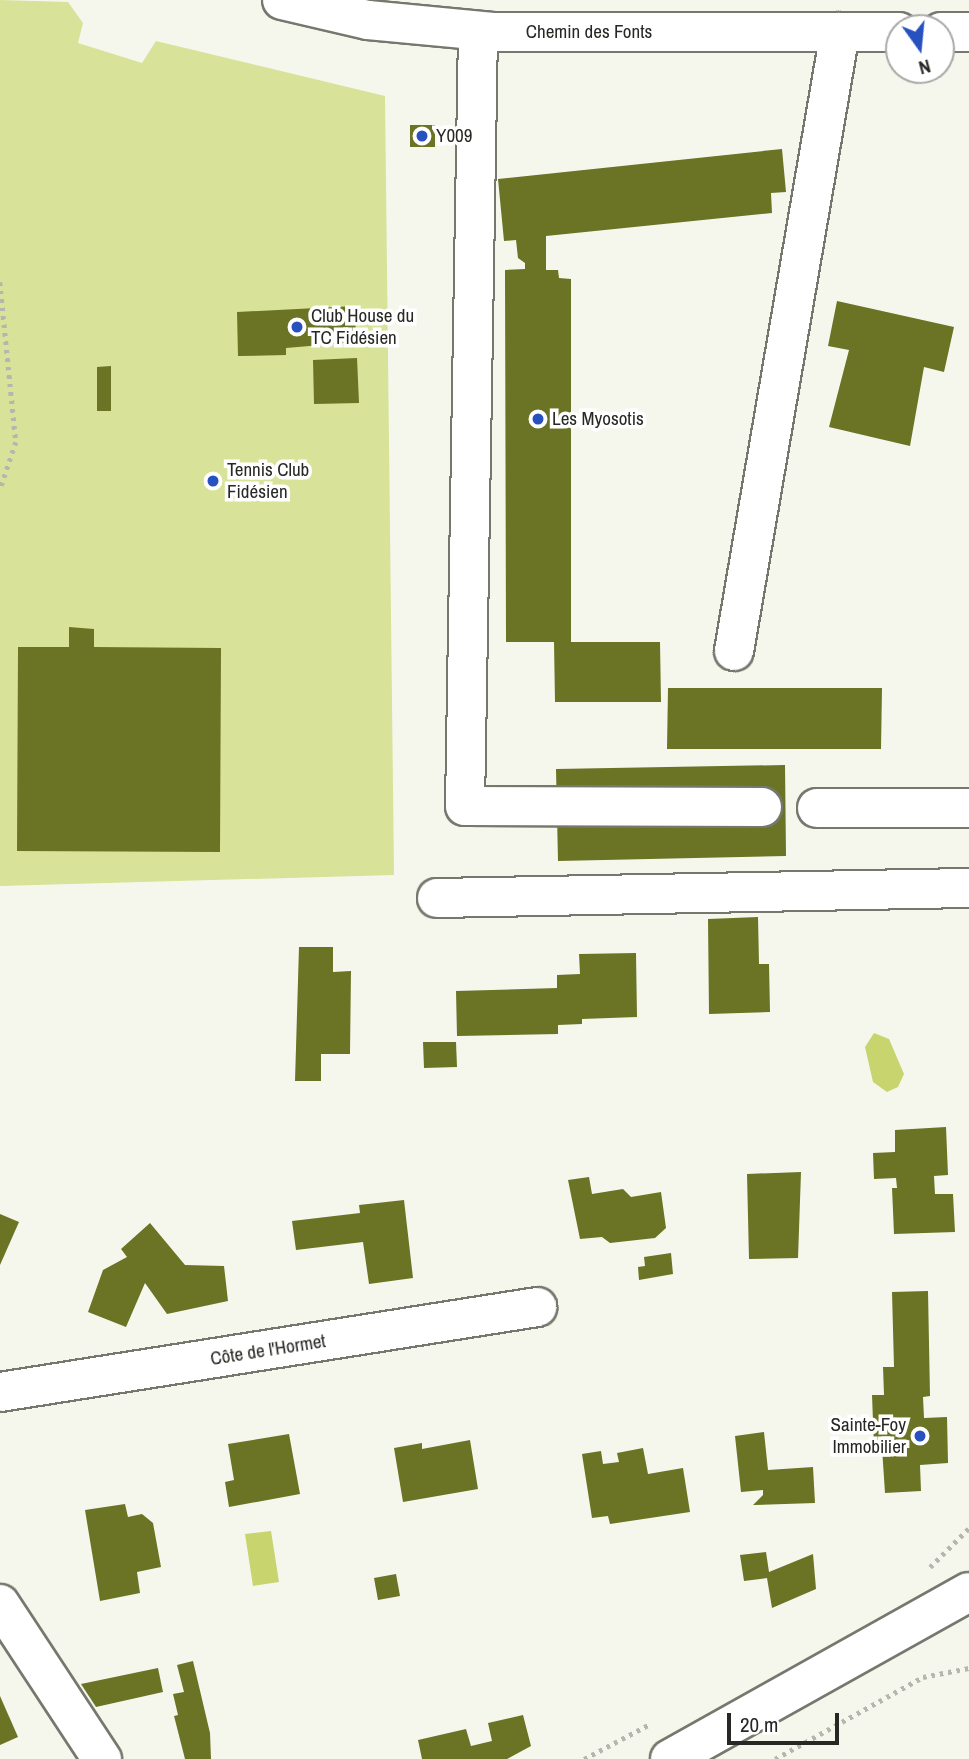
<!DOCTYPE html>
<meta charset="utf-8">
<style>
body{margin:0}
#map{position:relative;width:969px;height:1759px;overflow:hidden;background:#f5f7ed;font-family:"Archivo Narrow",sans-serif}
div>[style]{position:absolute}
.green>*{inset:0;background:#d8e299}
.water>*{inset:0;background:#c8d46e}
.building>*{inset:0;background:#6b7324}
.path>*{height:4.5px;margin-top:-2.25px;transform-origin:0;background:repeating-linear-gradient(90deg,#b5b7af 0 3.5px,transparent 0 8.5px)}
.roads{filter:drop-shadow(2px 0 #76786e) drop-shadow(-2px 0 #76786e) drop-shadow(0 2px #76786e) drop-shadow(0 -2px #76786e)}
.minor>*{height:38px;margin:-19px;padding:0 19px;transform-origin:19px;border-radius:19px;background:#fff}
.dots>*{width:19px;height:19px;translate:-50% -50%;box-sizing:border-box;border:4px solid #fff;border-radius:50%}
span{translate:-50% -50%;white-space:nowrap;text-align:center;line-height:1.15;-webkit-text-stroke:7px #fff;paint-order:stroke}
.street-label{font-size:19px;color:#272824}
.poi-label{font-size:19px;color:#272824}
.left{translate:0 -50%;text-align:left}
.right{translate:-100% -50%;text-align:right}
.north{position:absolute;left:885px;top:14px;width:70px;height:70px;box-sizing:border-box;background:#fff;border:2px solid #a9a9a7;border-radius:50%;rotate:165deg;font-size:19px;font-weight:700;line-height:28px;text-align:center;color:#272824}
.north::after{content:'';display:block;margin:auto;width:24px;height:32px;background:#2851c0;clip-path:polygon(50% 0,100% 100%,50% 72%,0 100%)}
.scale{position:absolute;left:727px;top:1713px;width:112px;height:32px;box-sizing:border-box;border:4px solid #272824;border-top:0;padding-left:9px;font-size:21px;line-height:24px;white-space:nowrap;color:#272824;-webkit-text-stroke:5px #fff;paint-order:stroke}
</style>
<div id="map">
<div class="green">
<i style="clip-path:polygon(0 0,68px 2px,83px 23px,78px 43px,142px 63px,156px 41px,385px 96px,394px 875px,0 886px)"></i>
</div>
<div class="water">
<i style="clip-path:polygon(874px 1033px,889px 1039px,904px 1074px,898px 1087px,887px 1092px,873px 1082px,865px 1047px)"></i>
<i style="clip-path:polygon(271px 1531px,279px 1582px,253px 1586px,245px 1534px)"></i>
</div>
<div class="building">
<i style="clip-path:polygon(410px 125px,435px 125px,435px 147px,410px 147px)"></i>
<i style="clip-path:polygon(782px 149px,786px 192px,771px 193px,772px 213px,546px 236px,546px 270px,558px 270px,559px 278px,571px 279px,571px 642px,660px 642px,661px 702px,555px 702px,554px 642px,506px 642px,505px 270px,525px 269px,525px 263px,518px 258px,516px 240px,504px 241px,498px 179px)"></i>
<i style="clip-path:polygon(837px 301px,954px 327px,944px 372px,924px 367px,910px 446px,829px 427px,849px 350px,828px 346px)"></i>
<i style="clip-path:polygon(355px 306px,356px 342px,286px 348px,286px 355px,238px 356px,237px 312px)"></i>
<i style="clip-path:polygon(357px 358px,359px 403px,314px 404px,313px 360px)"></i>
<i style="clip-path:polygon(111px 366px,111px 411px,97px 411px,97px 367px)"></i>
<i style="clip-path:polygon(69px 627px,94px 629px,94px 647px,221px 648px,220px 852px,17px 851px,18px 647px,69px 647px)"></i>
<i style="clip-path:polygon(668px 688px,882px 688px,881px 749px,667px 749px)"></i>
<i style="clip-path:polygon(785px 765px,786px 856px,558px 861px,556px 769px)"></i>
<i style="clip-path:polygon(758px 917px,759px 964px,769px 964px,770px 1012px,709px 1014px,708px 919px)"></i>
<i style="clip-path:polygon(299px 947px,333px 947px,333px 972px,351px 971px,350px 1054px,321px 1054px,321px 1081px,295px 1081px)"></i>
<i style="clip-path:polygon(636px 953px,637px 1017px,582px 1019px,582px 1024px,558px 1025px,558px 1034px,457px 1036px,456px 991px,557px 988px,557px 975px,580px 974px,579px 954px)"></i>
<i style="clip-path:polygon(423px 1042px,456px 1042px,457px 1067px,424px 1068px)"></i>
<i style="clip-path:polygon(946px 1127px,948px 1175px,934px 1176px,935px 1194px,953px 1194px,955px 1232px,894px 1234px,892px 1188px,897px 1188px,896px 1178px,874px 1179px,873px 1153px,895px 1152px,895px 1130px)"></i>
<i style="clip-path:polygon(801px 1172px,798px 1258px,749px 1259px,747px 1174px)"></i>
<i style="clip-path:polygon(589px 1177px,592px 1194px,623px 1189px,631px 1197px,661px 1192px,666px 1228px,655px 1238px,610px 1243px,602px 1237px,580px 1239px,568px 1180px)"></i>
<i style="clip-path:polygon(404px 1200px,413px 1278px,369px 1284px,363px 1242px,296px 1250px,292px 1221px,360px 1213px,359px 1205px)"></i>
<i style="clip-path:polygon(0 1214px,19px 1222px,0 1265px)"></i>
<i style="clip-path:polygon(150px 1223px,185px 1265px,224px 1266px,228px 1301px,167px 1314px,145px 1283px,126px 1327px,88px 1312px,103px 1270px,127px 1257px,121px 1249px)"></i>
<i style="clip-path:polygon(671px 1253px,673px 1274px,639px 1280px,638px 1267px,645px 1266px,644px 1257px)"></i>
<i style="clip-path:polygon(928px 1291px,930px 1396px,923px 1397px,924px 1418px,947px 1417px,948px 1463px,920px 1465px,921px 1491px,885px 1493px,882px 1448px,874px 1448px,872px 1395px,884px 1395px,883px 1367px,894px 1367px,892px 1292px)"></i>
<i style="clip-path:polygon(764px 1432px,768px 1470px,813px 1467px,815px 1503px,753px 1505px,763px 1495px,763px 1490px,741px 1492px,735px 1436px)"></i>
<i style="clip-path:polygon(289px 1434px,300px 1494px,229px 1507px,225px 1482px,234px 1480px,228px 1444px)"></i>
<i style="clip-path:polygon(470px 1440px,478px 1489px,403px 1502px,394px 1448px,422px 1443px,422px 1449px)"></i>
<i style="clip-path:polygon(643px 1448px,648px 1474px,683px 1468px,690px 1512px,610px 1524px,608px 1516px,592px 1518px,582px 1454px,601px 1451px,603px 1464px,619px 1462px,617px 1453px)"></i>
<i style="clip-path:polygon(125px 1504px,128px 1517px,142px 1514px,153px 1523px,161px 1567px,137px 1572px,140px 1593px,100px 1601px,85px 1510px)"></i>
<i style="clip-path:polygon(766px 1552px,769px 1572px,813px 1554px,816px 1589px,772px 1608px,767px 1578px,744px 1581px,740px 1555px)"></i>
<i style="clip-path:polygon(396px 1574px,400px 1596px,378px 1600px,374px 1578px)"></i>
<i style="clip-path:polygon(193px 1661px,210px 1733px,211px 1759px,185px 1759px,174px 1716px,178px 1715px,173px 1694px,184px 1692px,177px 1665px)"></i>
<i style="clip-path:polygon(158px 1668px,163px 1692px,96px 1707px,81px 1684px)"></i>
<i style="clip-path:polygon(0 1696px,18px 1737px,0 1745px)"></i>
<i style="clip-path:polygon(523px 1715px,531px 1746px,507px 1759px,422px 1759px,418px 1740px,466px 1729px,471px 1746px,492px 1741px,488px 1723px)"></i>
</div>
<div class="path">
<i style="left:0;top:282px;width:161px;rotate:84.3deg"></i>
<i style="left:16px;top:442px;width:51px;rotate:108.4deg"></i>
<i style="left:930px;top:1567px;width:55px;rotate:-45deg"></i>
<i style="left:584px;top:1759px;width:72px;rotate:-28deg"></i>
<i style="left:775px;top:1759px;width:169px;rotate:-29deg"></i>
<i style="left:923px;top:1677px;width:47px;rotate:-11.1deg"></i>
</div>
<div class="roads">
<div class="minor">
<i style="left:282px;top:0;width:88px;rotate:13.1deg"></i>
<i style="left:368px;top:20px;width:128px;rotate:5.4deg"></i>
<i style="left:495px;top:32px;width:404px"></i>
<i style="left:478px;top:31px;width:775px;rotate:90.96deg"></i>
<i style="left:465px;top:806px;width:297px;rotate:0.2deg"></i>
<i style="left:941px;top:32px;width:28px"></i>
<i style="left:734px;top:651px;width:628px;rotate:-80.28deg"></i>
<i style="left:817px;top:808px;width:152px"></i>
<i style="left:437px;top:898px;width:532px;rotate:-1.08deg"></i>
<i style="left:0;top:1392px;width:544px;rotate:-8.99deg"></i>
<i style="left:0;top:1604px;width:186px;rotate:56.7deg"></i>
<i style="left:670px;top:1759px;width:342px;rotate:-29.2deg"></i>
</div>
</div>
<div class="dots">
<i style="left:422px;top:136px;background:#2851c0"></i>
<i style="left:297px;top:327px;background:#2851c0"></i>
<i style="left:538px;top:419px;background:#2851c0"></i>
<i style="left:213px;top:481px;background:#2851c0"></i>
<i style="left:920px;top:1436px;background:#2851c0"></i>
</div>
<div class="street-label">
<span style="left:589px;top:32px">Chemin des Fonts</span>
<span style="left:268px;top:1350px;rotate:-9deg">Côte de l'Hormet</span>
</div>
<div class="poi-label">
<span class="left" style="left:436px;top:136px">Y009</span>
<span class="left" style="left:311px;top:327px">Club House du<br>TC Fidésien</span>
<span class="left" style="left:552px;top:419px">Les Myosotis</span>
<span class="left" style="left:227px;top:481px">Tennis Club<br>Fidésien</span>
<span class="right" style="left:906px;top:1436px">Sainte-Foy<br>Immobilier</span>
</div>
<div class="north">N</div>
<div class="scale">20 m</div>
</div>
